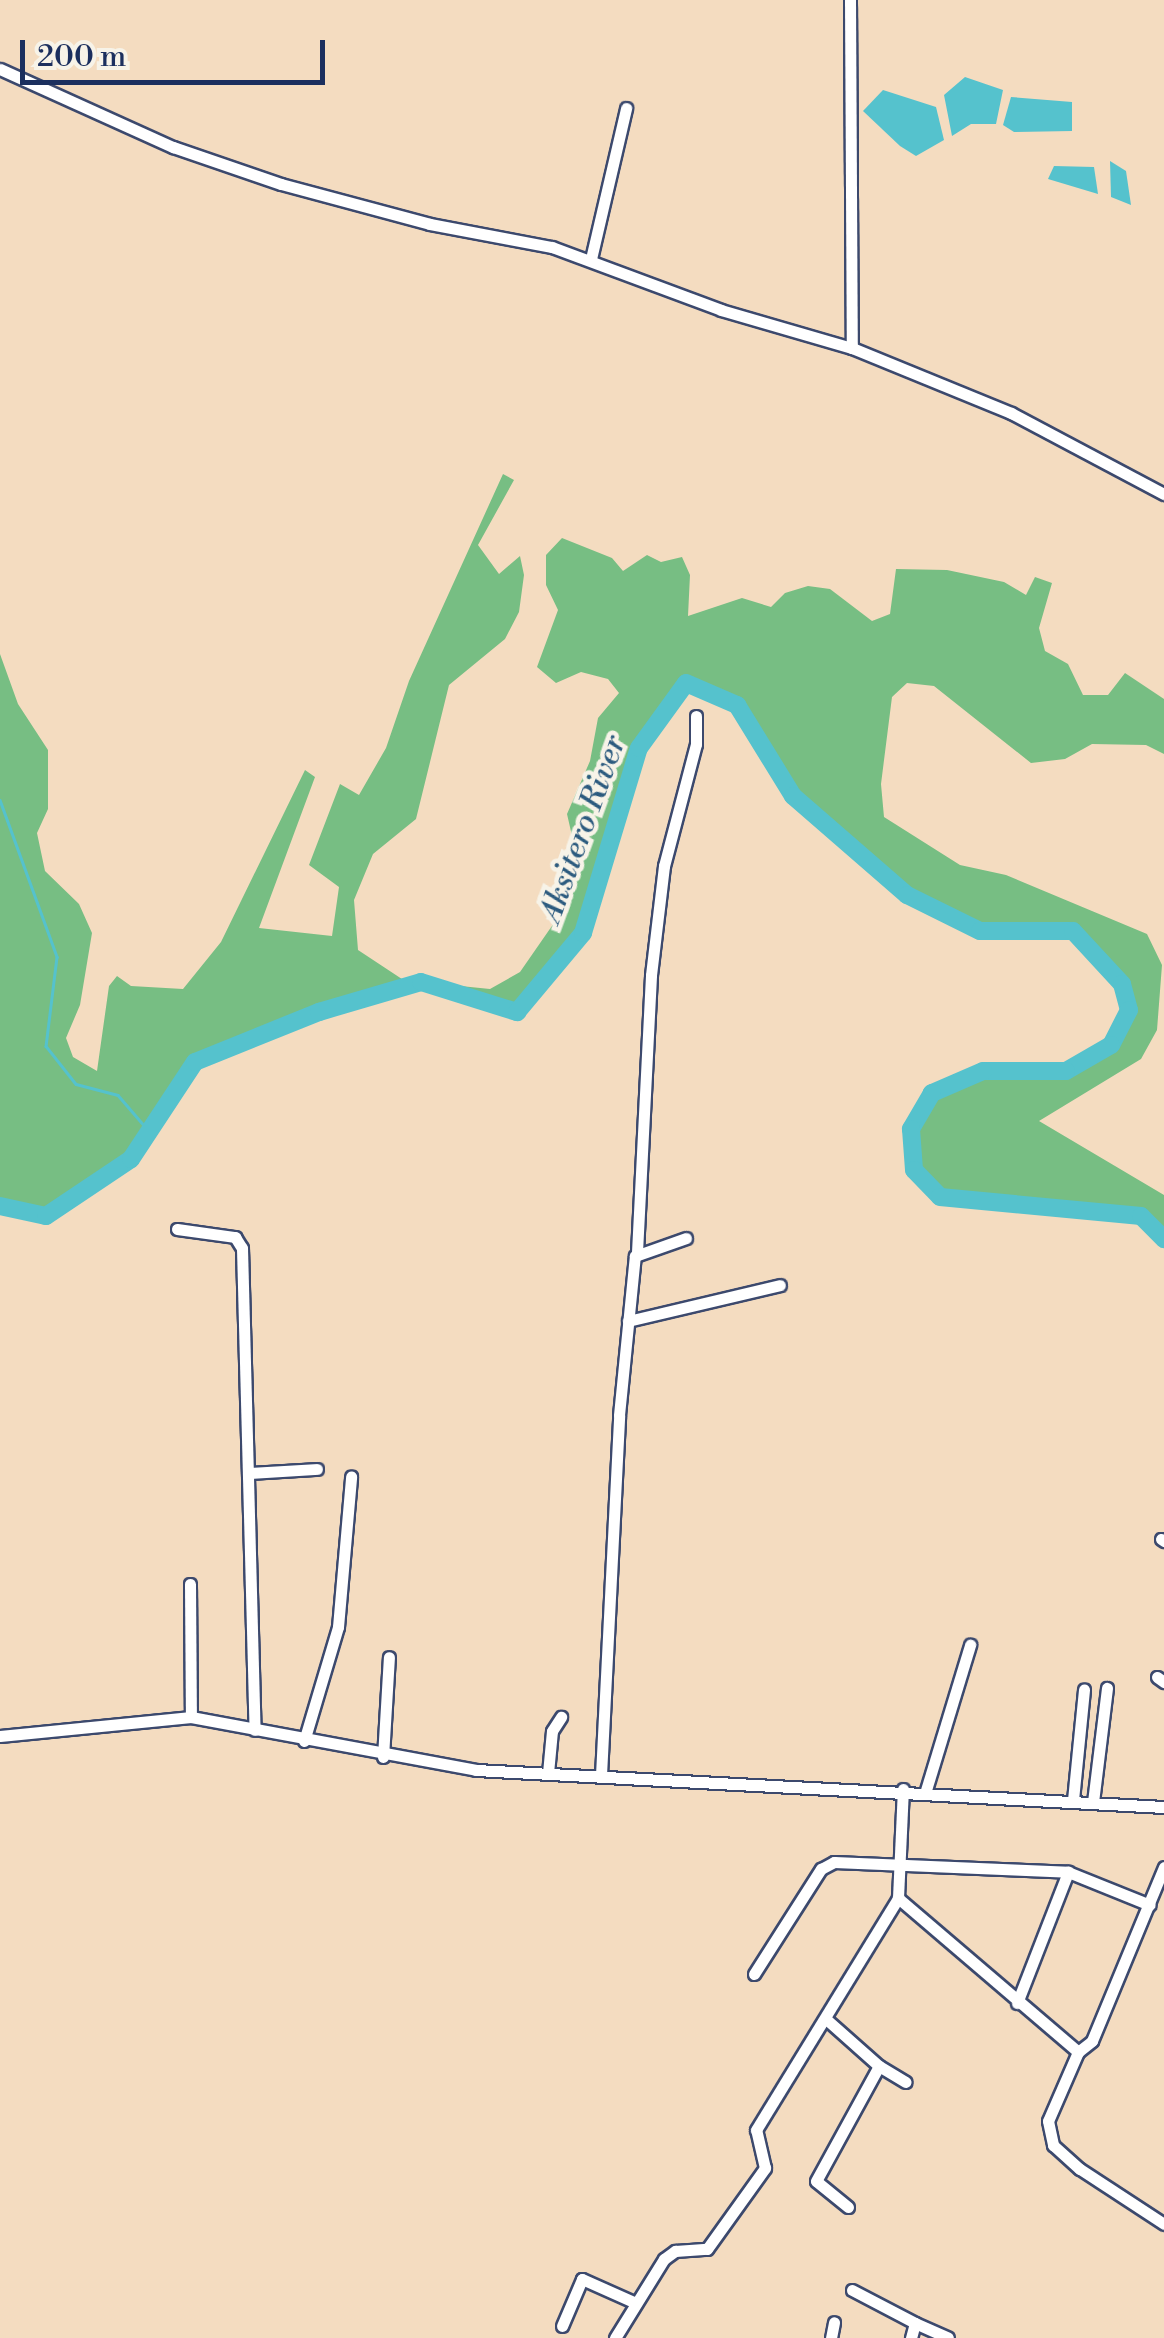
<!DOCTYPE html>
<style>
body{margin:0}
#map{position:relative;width:1164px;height:2338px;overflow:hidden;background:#f4dcc0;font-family:"Libre Bodoni",serif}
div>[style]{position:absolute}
.forest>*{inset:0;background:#77be83}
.water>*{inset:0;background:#55c2cd}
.stream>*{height:2.5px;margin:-1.25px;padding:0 1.25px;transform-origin:1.25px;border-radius:1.25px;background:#55c2cd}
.river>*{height:18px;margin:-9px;padding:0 9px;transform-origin:9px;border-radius:9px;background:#55c2cd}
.roads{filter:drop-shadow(2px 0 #3c496d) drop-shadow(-2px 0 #3c496d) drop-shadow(0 2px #3c496d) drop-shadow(0 -2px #3c496d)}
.minor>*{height:11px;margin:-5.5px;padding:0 5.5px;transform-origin:5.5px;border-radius:5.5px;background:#fff}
span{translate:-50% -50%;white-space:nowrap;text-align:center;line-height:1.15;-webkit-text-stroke:9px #f7f3e8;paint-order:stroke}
.water-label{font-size:32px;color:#2c5b7f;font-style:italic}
.scale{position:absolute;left:20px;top:40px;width:305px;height:45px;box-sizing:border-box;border:5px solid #1b2f5e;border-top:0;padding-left:12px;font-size:30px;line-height:35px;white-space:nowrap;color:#1b2f5e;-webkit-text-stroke:8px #f7f3e8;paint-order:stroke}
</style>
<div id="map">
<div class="forest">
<i style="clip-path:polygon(503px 474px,514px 480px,478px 545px,499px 574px,520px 556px,524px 575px,519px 612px,505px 639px,449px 685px,416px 819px,373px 854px,354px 900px,358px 950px,411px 985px,195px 1062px,131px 1159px,46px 1216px,0 1206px,0 654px,18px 704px,48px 750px,48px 809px,37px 833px,45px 871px,79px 904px,92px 933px,80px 1005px,66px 1038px,73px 1057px,97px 1071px,109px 986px,117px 976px,131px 986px,183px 989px,221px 942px,305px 770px,315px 777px,259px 928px,332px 936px,339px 887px,309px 865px,340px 784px,359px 795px,386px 748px,409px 681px)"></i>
<i style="clip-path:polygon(562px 538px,612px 558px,623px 571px,647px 555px,661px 562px,682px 557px,690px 575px,688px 616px,742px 598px,771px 607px,785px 593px,808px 586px,830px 589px,872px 621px,890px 614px,896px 569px,947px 570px,1004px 582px,1026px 595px,1035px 577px,1052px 583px,1039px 628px,1045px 651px,1068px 664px,1083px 695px,1108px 695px,1125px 673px,1164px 699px,1164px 754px,1146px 745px,1092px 744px,1065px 759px,1031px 763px,934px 686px,907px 683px,892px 697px,881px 784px,884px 817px,960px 865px,1006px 875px,1147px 934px,1162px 965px,1157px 1030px,1141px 1059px,1039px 1121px,1164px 1195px,1164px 1239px,1141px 1216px,940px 1197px,914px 1170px,911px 1129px,932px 1093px,983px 1071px,1066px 1071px,1111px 1045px,1129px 1010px,1122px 984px,1073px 932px,980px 931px,907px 895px,793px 796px,737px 705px,686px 684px,639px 748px,583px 933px,517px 1012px,421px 982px,490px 989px,520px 972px,563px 910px,575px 849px,567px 814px,590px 761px,598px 718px,619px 693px,608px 679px,581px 672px,556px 683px,537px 667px,558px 610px,546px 585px,546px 555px)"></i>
</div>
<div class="water">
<i style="clip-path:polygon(965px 77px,1003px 90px,996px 124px,971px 124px,952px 136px,944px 95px)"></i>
<i style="clip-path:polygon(883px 90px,936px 107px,944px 140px,916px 156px,900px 146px,863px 111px)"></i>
<i style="clip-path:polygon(1011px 97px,1072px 102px,1072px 131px,1014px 132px,1003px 125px)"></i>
<i style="clip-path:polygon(1110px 161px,1126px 171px,1131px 205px,1111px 197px)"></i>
<i style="clip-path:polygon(1054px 166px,1094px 167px,1098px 194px,1048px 179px)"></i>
</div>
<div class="stream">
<i style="left:0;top:800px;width:167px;rotate:70deg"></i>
<i style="left:57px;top:957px;width:90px;rotate:97deg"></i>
<i style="left:46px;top:1046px;width:48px;rotate:51.7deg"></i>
<i style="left:76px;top:1084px;width:43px;rotate:14.7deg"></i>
<i style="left:118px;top:1095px;width:48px;rotate:49.3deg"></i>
</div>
<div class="river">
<i style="left:0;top:1206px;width:47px;rotate:12.3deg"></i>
<i style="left:46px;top:1216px;width:102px;rotate:-33.8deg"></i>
<i style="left:131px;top:1159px;width:116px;rotate:-56.6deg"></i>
<i style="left:195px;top:1062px;width:134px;rotate:-22deg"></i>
<i style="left:319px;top:1012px;width:106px;rotate:-16.4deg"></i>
<i style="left:421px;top:982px;width:101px;rotate:17.4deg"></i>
<i style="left:517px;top:1012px;width:103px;rotate:-50.1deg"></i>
<i style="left:583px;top:933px;width:193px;rotate:-73.2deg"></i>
<i style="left:639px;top:748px;width:80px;rotate:-54.1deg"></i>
<i style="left:686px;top:683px;width:56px;rotate:23.3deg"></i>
<i style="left:737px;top:705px;width:107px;rotate:58.4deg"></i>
<i style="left:793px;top:796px;width:151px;rotate:41deg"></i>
<i style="left:907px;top:895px;width:81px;rotate:26.3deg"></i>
<i style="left:980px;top:931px;width:93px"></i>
<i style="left:1073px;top:931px;width:72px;rotate:47.2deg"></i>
<i style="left:1122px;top:984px;width:27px;rotate:75deg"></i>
<i style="left:1129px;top:1010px;width:39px;rotate:117deg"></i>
<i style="left:1111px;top:1045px;width:52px;rotate:150deg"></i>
<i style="left:1066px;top:1071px;width:83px;rotate:180deg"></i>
<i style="left:983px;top:1071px;width:56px;rotate:156.7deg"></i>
<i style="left:932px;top:1093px;width:42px;rotate:120.3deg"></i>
<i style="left:911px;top:1129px;width:41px;rotate:85.8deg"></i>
<i style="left:914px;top:1170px;width:37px;rotate:46deg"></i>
<i style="left:940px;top:1197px;width:202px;rotate:5.4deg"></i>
<i style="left:1141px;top:1216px;width:33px;rotate:45deg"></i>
</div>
<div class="roads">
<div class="minor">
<i style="left:850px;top:0;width:348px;rotate:89.7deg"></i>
<i style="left:0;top:69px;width:190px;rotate:24.3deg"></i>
<i style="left:173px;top:147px;width:114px;rotate:18.9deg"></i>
<i style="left:281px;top:184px;width:154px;rotate:15deg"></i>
<i style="left:430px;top:224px;width:124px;rotate:10.7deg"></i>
<i style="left:552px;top:247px;width:180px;rotate:20.4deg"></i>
<i style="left:721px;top:310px;width:136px;rotate:16.2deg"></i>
<i style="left:852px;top:348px;width:172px;rotate:22.2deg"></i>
<i style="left:1011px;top:413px;width:173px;rotate:27.9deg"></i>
<i style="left:591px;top:259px;width:155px;rotate:-76.9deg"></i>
<i style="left:177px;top:1229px;width:59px;rotate:7.9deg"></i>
<i style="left:235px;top:1237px;width:13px;rotate:58deg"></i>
<i style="left:242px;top:1248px;width:482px;rotate:88.5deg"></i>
<i style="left:637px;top:1252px;width:277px;rotate:-87.1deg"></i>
<i style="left:651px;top:975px;width:110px;rotate:-83.2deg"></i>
<i style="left:664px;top:866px;width:126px;rotate:-75.3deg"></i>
<i style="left:696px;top:744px;width:28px;rotate:-90deg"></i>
<i style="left:628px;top:1321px;width:156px;rotate:-13.3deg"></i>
<i style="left:251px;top:1473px;width:66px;rotate:-3.5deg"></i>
<i style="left:1161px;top:1539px;width:4px;rotate:34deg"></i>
<i style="left:190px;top:1584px;width:133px;rotate:89.6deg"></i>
<i style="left:1157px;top:1677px;width:9px;rotate:36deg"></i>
<i style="left:0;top:1736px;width:192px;rotate:-5.7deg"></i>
<i style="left:191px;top:1717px;width:290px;rotate:10.5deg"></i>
<i style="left:476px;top:1770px;width:689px;rotate:3.08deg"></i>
<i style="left:304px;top:1741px;width:119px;rotate:-73.4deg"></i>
<i style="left:338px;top:1627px;width:151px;rotate:-85deg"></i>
<i style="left:383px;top:1757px;width:100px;rotate:-86.6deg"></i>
<i style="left:548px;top:1773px;width:42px;rotate:-84.6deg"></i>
<i style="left:552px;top:1731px;width:17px;rotate:-57deg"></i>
<i style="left:601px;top:1775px;width:360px;rotate:-87.1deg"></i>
<i style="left:619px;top:1415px;width:160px;rotate:-84.3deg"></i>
<i style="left:635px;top:1256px;width:54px;rotate:-19.4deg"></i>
<i style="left:926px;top:1790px;width:152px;rotate:-73.1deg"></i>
<i style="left:1073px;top:1800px;width:111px;rotate:-84.3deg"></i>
<i style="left:1093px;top:1802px;width:115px;rotate:-83deg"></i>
<i style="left:1164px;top:1867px;width:188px;rotate:112.5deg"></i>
<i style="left:1092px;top:2041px;width:18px;rotate:142deg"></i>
<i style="left:1078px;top:2052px;width:75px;rotate:113.5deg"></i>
<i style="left:1048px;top:2121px;width:25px;rotate:78deg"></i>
<i style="left:1053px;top:2145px;width:36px;rotate:42deg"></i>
<i style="left:1080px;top:2169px;width:100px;rotate:33.2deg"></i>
<i style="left:898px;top:1898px;width:237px;rotate:40.5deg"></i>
<i style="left:754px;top:1974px;width:125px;rotate:-57.5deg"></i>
<i style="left:821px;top:1869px;width:15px;rotate:-28deg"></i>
<i style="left:834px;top:1862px;width:234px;rotate:2.4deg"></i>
<i style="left:1068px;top:1872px;width:88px;rotate:21.9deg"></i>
<i style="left:1017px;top:2003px;width:141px;rotate:-68.7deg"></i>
<i style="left:826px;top:2019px;width:71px;rotate:41.6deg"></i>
<i style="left:848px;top:2207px;width:41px;rotate:-140.9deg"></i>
<i style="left:816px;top:2181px;width:131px;rotate:-61.3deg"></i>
<i style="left:879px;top:2066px;width:31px;rotate:31deg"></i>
<i style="left:852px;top:2290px;width:71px;rotate:27.6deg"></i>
<i style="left:915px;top:2323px;width:16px;rotate:105deg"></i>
<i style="left:915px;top:2323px;width:36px;rotate:24deg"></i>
<i style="left:562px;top:2326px;width:51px;rotate:-66.9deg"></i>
<i style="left:582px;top:2279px;width:59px;rotate:24deg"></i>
<i style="left:615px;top:2338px;width:93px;rotate:-58.2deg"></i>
<i style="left:664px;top:2259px;width:14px;rotate:-36deg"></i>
<i style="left:675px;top:2251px;width:32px;rotate:-4deg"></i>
<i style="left:707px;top:2249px;width:100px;rotate:-54.4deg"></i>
<i style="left:765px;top:2168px;width:39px;rotate:-103deg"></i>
<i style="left:756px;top:2130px;width:272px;rotate:-58.5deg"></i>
<i style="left:898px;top:1898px;width:109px;rotate:-87.4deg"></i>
<i style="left:831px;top:2338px;width:16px;rotate:-79deg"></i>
</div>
</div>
<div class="water-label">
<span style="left:583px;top:829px;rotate:-70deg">Aksitero River</span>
</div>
<div class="scale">200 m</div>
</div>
